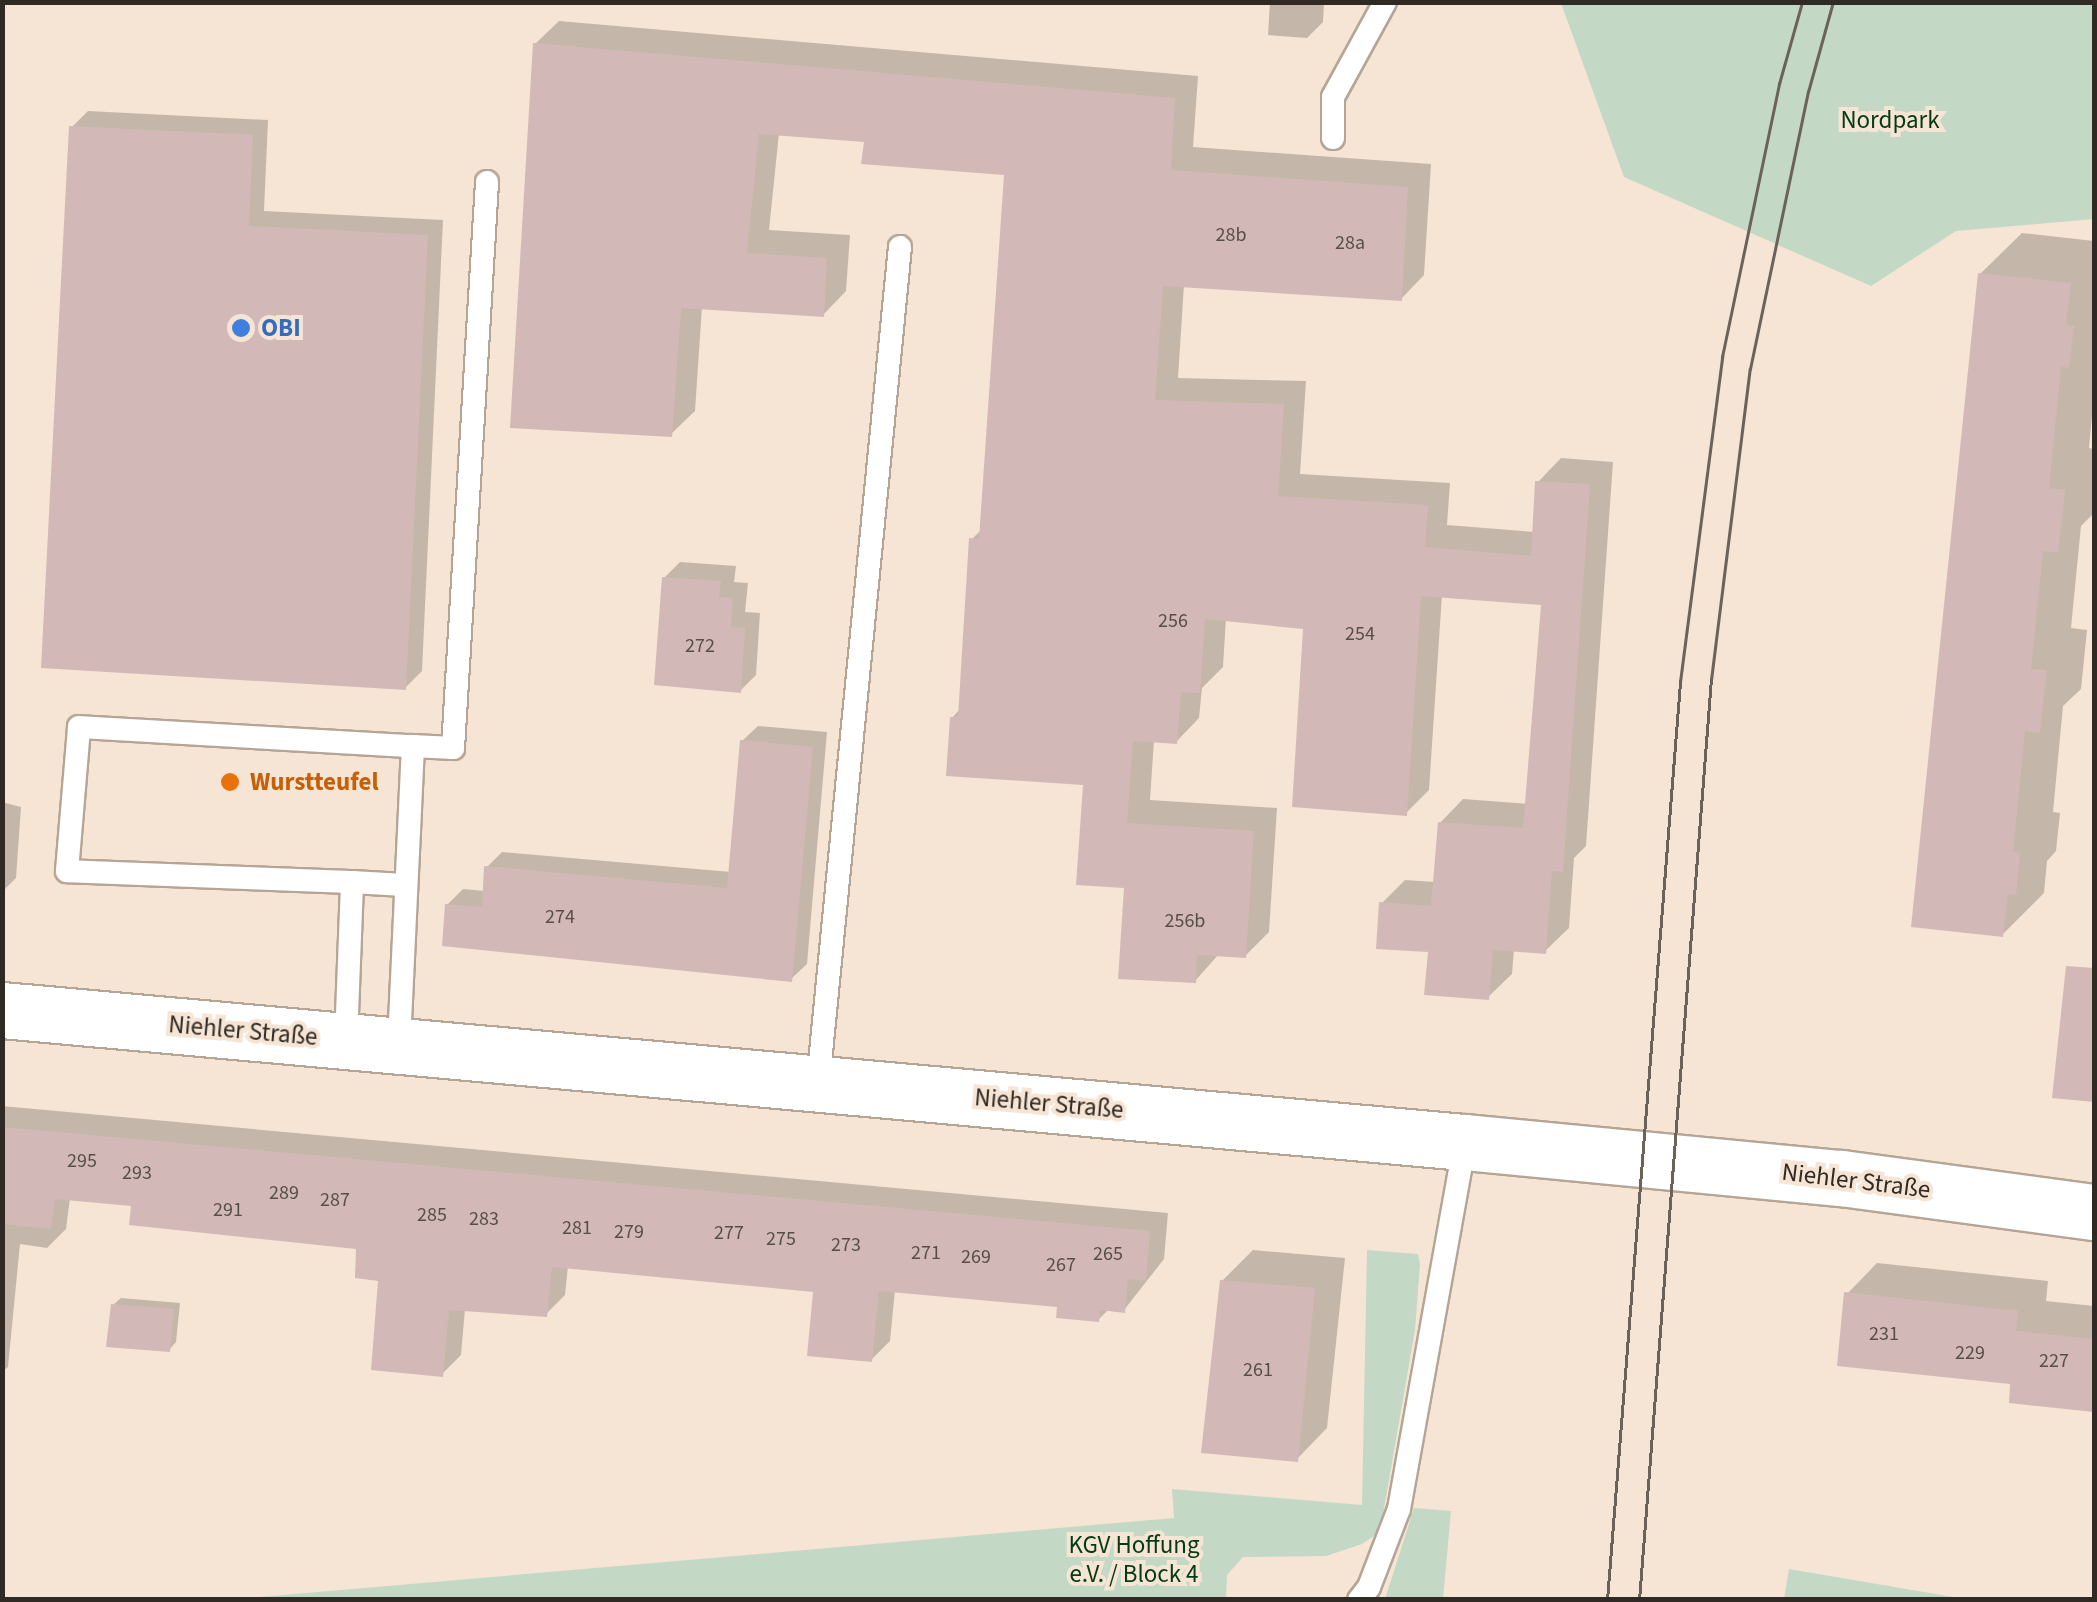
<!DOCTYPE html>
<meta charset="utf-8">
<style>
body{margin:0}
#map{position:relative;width:2097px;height:1602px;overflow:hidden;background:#f6e5d4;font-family:"Source Sans 3",sans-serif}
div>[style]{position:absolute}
.green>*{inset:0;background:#c3d9c5}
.shadow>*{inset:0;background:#0003}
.building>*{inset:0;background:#d2b9b7}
.roads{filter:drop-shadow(2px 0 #b5a596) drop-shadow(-2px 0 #b5a596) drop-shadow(0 2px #b5a596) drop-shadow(0 -2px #b5a596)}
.lane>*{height:22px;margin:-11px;padding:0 11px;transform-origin:11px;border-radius:11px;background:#fff}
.secondary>*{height:55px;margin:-27.5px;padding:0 27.5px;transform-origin:27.5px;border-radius:27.5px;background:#fff}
.tram>*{height:2.5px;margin:-1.25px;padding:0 1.25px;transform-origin:1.25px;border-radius:1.25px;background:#6b6259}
.dots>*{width:28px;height:28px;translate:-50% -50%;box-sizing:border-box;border:5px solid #f6e5d4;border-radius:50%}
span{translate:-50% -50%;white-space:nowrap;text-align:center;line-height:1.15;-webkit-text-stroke:8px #f6e5d4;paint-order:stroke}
.number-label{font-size:20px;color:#584e49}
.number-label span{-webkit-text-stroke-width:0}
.park-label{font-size:25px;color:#053b13}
.shop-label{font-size:25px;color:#366cbe;font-weight:700}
.left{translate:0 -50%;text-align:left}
.food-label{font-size:25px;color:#c56008;font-weight:700}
.street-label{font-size:25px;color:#302a24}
.frame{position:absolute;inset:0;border:5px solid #302a24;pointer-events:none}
</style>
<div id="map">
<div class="green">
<i style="clip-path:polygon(1561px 3px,2094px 3px,2094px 219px,1956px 231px,1871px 286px,1624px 177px)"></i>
<i style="clip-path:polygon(1367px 1250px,1418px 1254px,1420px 1264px,1415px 1330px,1380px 1532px,1362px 1544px,1326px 1556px,1243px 1557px,1227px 1575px,1226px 1599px,226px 1600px,1174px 1518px,1172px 1489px,1362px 1505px)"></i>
<i style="clip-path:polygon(1414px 1508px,1451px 1511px,1443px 1599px,1385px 1599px)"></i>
<i style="clip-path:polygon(1789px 1569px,1965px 1599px,1784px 1599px)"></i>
</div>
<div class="shadow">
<i style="clip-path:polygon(1270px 2px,1324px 2px,1323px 22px,1307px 38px,1268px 35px)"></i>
<i style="clip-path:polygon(559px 21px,1198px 76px,1193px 147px,1431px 164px,1424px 275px,1401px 299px,1184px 285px,1178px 378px,1306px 381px,1300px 474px,1450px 483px,1447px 525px,1535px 532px,1538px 482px,1561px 458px,1613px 462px,1586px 846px,1574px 858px,1569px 928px,1545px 951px,1514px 949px,1512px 974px,1488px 997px,1382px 903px,1405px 880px,1435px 882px,1440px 823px,1463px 799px,1528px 804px,1544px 603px,1442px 595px,1429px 790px,1406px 813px,1305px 627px,1226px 618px,1223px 667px,1202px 688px,1199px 718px,1176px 742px,1154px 740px,1150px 800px,1277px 808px,1269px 932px,1245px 956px,1219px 954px,1195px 981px,1126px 885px,1085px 783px,952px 718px,960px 709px,972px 539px,982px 529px,1007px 173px,866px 140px,779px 133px,769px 230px,850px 235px,846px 291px,823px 315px,702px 307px,695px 411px,671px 434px,535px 44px)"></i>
<i style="clip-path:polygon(88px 111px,268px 120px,264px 211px,443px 220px,422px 671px,406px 687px,72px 127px)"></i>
<i style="clip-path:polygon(2022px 233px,2094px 241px,2094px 394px,2089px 448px,2094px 449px,2094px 513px,2081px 526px,2071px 628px,2087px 630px,2081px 689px,2063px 706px,2053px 812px,2060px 813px,2056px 851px,2047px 861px,2044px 893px,2002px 935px,1980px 274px)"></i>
<i style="clip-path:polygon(680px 562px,736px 566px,734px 582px,748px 583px,745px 612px,760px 613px,756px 675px,740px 691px,664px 578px)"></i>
<i style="clip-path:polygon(758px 726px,827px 732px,807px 964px,791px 979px,447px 905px,463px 889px,485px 891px,487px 867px,502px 852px,731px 872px,742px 741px)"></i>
<i style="clip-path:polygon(2px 802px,21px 807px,16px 878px,2px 892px)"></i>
<i style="clip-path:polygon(2088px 991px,2094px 992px,2094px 1100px,2055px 1095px)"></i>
<i style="clip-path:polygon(2px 1106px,1168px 1213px,1164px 1259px,1124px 1310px,1109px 1309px,1098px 1320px,1060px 1305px,895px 1290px,890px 1341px,871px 1360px,816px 1290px,568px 1266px,565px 1295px,546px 1314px,465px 1309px,461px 1355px,442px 1374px,359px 1247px,134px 1203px,70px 1198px,66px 1229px,47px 1248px,20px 1244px,8px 1367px,2px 1372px)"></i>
<i style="clip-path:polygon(1253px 1250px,1345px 1258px,1327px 1428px,1297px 1459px,1222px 1281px)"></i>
<i style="clip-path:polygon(1877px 1263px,2048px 1281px,2046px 1301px,2094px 1306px,2094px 1410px,2012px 1401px,2013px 1381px,1847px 1294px)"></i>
<i style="clip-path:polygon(121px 1298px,180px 1303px,176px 1342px,169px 1350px,113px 1305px)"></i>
</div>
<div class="building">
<i style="clip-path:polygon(533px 43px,1175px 98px,1171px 170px,1408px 187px,1402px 301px,1163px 286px,1155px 400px,1284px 404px,1278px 496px,1428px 505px,1425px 547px,1531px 556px,1535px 481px,1590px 484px,1563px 872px,1552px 871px,1546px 954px,1493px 950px,1489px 1000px,1424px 995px,1428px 952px,1376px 949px,1379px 902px,1431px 906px,1438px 822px,1523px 828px,1541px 605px,1421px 596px,1407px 816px,1292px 807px,1303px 629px,1205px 619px,1200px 693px,1181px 692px,1177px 744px,1133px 741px,1127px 823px,1254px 831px,1246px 958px,1197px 955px,1196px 983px,1118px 979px,1124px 888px,1076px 885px,1083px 785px,946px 776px,950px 717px,958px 717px,969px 538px,979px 539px,1004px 175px,861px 164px,864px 142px,759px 134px,747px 253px,827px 258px,824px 317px,681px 308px,672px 437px,510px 428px)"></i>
<i style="clip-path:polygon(69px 126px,253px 135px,249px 226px,428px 235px,406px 690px,41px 668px)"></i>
<i style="clip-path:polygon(1978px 273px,2071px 283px,2066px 325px,2074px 326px,2069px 368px,2061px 367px,2049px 488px,2065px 490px,2062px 522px,2058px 553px,2043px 551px,2031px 669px,2047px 670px,2040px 733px,2025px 731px,2013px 852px,2020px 853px,2016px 895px,2008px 894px,2003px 937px,1911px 927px)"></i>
<i style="clip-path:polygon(662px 577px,721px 581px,719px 597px,733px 598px,731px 627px,745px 628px,741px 693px,654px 685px)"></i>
<i style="clip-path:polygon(740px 740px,813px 747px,792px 982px,442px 946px,445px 904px,482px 907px,484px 866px,727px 888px)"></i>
<i style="clip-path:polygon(2066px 966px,2094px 968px,2094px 1102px,2052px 1098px)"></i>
<i style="clip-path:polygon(2px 1127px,1150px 1231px,1146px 1281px,1128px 1279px,1125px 1313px,1100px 1310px,1099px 1322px,1056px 1318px,1057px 1307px,879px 1291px,872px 1362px,807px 1356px,813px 1292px,552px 1267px,547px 1317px,449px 1310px,443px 1377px,371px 1370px,378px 1281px,355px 1278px,356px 1249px,129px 1225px,131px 1206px,55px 1199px,51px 1229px,2px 1224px)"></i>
<i style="clip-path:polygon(1220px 1280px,1315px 1288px,1298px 1462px,1201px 1453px)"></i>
<i style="clip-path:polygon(1844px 1292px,2018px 1311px,2016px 1331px,2094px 1339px,2094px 1412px,2009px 1403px,2010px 1384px,1837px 1366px)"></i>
<i style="clip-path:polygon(111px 1304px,174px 1309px,170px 1352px,106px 1347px)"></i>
</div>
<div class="roads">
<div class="lane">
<i style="left:1333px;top:138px;width:41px;rotate:-90deg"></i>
<i style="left:1333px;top:97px;width:108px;rotate:-61.3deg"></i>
<i style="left:413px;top:746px;width:40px;rotate:2.9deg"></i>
<i style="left:453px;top:748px;width:567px;rotate:-86.56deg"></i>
<i style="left:352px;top:882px;width:52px;rotate:3.3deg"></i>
<i style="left:346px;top:1040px;width:158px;rotate:-87.8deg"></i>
<i style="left:352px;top:882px;width:285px;rotate:-177.8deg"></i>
<i style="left:67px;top:871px;width:144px;rotate:-85.2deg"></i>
<i style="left:79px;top:727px;width:335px;rotate:3.3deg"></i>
<i style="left:413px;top:746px;width:299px;rotate:92.7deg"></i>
<i style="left:818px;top:1083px;width:840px;rotate:-84.4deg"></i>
<i style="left:1359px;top:1600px;width:16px;rotate:-52deg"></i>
<i style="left:1369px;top:1587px;width:84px;rotate:-69deg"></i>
<i style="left:1399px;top:1509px;width:373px;rotate:-79.8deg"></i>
</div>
<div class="secondary">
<i style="left:2px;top:1010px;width:1469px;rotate:5.16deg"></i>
<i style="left:1465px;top:1142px;width:378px;rotate:5.5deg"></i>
<i style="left:1841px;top:1178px;width:255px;rotate:7.7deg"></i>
</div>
</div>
<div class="tram">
<i style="left:1607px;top:1600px;width:921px;rotate:-85.45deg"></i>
<i style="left:1680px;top:682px;width:328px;rotate:-82.6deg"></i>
<i style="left:1722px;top:357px;width:279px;rotate:-78.2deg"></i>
<i style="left:1779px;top:84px;width:85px;rotate:-74.3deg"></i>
<i style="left:1639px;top:1600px;width:923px;rotate:-85.53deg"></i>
<i style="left:1711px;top:680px;width:313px;rotate:-82.9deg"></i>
<i style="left:1750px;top:369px;width:283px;rotate:-78.2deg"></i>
<i style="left:1808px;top:92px;width:93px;rotate:-74.5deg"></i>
</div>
<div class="dots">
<i style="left:241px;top:328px;background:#3f7fe0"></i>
<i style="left:230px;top:782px;background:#e8710a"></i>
</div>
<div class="number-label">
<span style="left:1231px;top:235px">28b</span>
<span style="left:1350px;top:243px">28a</span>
<span style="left:1173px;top:621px">256</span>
<span style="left:1360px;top:634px">254</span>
<span style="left:700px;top:646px">272</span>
<span style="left:560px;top:917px">274</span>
<span style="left:1185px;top:921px">256b</span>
<span style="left:82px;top:1161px">295</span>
<span style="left:137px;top:1173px">293</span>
<span style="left:284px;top:1193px">289</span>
<span style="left:335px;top:1200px">287</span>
<span style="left:228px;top:1210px">291</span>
<span style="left:432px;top:1215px">285</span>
<span style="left:484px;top:1219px">283</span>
<span style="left:577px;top:1228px">281</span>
<span style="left:629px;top:1232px">279</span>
<span style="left:729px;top:1233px">277</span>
<span style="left:781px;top:1239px">275</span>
<span style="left:846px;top:1245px">273</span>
<span style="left:926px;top:1253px">271</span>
<span style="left:1108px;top:1254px">265</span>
<span style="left:976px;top:1257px">269</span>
<span style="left:1061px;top:1265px">267</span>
<span style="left:1884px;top:1334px">231</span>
<span style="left:1970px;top:1353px">229</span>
<span style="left:2054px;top:1361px">227</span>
<span style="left:1258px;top:1370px">261</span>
</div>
<div class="park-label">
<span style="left:1890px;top:120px">Nordpark</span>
<span style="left:1134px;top:1560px">KGV Hoffung<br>e.V. / Block 4</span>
</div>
<div class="shop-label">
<span class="left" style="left:261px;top:328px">OBI</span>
</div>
<div class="food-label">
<span class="left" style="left:250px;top:782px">Wurstteufel</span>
</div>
<div class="street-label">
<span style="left:243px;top:1031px;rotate:5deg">Niehler Straße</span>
<span style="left:1049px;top:1104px;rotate:5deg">Niehler Straße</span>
<span style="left:1856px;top:1181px;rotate:7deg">Niehler Straße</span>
</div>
<div class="frame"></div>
</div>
